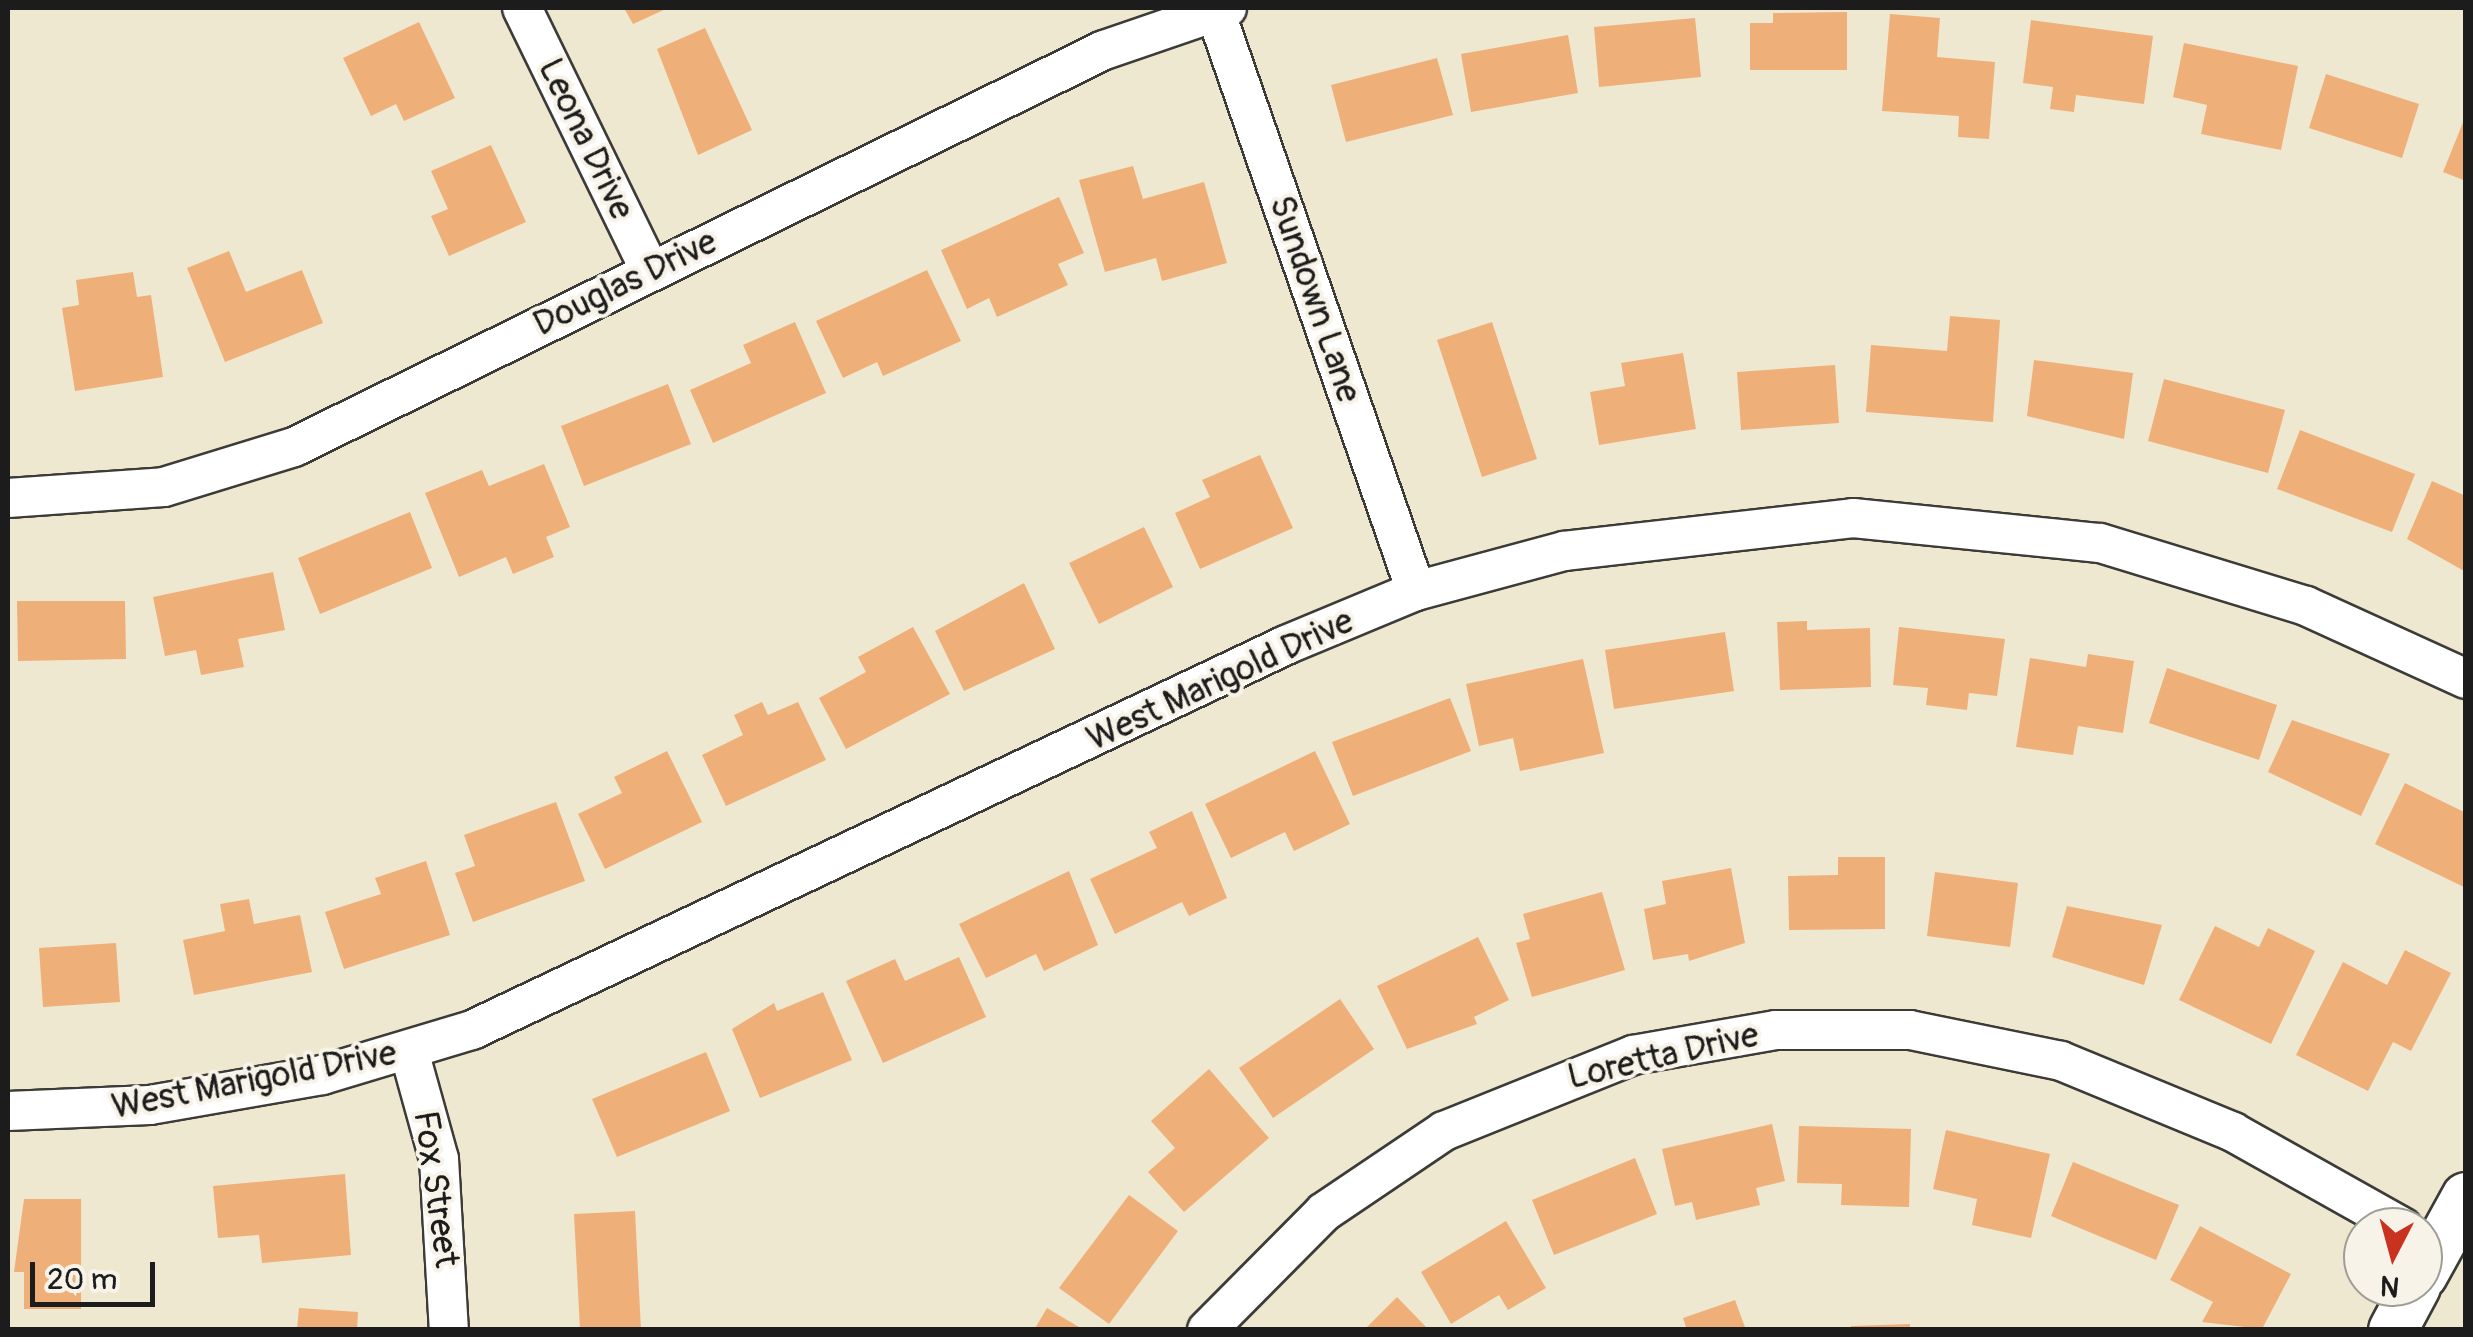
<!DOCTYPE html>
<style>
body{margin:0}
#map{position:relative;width:2473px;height:1337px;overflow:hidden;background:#efe8d0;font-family:Pangolin,sans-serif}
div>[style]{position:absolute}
.building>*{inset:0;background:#efaf79}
.roads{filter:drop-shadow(2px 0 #3c3b37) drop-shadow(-2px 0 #3c3b37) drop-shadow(0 2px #3c3b37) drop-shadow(0 -2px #3c3b37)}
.minor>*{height:38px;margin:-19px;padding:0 19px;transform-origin:19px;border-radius:19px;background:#fff}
.tertiary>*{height:48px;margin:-24px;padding:0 24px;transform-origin:24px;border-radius:24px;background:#fff}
span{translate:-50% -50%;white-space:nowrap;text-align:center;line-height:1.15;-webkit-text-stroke:8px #f7f3e8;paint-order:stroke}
.street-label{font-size:35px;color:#1c1c1c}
.frame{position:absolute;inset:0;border:10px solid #1c1c1c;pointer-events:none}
.north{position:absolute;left:2343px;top:1207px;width:100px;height:100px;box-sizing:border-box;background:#f7f3e8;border:2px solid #9f9d96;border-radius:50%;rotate:186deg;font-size:28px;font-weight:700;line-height:40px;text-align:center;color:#1c1c1c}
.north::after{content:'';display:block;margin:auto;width:35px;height:45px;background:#c8321e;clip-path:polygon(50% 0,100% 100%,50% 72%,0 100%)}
.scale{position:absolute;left:30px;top:1262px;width:125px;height:45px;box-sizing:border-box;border:5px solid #1c1c1c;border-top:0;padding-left:12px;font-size:30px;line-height:35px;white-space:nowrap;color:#1c1c1c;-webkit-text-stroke:8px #f7f3e8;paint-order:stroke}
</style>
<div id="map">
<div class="building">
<i style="clip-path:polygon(624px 8px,668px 8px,633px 24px)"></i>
<i style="clip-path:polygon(1847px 12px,1847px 70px,1750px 70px,1750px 23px,1773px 23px,1773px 13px)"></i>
<i style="clip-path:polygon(1890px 14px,1940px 18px,1937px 57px,1995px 62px,1989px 139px,1958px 137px,1959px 116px,1882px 111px)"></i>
<i style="clip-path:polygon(1695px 18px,1701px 77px,1599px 87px,1594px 27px)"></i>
<i style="clip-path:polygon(2031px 20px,2153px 36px,2144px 104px,2076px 95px,2074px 112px,2050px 109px,2053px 87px,2023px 83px)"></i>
<i style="clip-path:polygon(419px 22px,455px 98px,404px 121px,396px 104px,371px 116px,343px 58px)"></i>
<i style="clip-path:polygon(705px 28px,752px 130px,698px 155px,657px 49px)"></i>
<i style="clip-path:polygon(1568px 35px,1578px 93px,1471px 112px,1461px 54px)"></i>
<i style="clip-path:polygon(2184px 43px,2298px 66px,2281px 150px,2201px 134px,2207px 105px,2173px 97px)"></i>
<i style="clip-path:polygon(1437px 58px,1453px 115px,1346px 142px,1331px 85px)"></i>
<i style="clip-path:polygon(2326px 74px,2419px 104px,2402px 158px,2309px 128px)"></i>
<i style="clip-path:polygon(2466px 115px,2466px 181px,2443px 172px)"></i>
<i style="clip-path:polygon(491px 145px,526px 222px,449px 256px,431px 216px,448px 209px,431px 171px)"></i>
<i style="clip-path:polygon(1133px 166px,1143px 199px,1204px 182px,1227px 263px,1162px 281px,1156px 258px,1105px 272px,1079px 180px)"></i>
<i style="clip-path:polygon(1059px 197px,1084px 253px,1058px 264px,1068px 285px,997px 317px,989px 298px,967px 309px,941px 250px)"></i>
<i style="clip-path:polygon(229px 251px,246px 292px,302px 270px,323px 323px,225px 362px,187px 268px)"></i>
<i style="clip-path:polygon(927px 270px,961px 341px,883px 376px,877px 362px,843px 378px,816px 321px)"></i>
<i style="clip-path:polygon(133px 272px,137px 297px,151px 295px,163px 377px,75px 391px,62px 308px,79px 305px,76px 280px)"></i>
<i style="clip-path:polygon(1950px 316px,2000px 320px,1993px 422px,1866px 412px,1871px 345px,1947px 351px)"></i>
<i style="clip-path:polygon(795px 322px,826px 393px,713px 443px,690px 390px,751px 363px,743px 345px)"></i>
<i style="clip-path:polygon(1492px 322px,1537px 459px,1482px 477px,1437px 340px)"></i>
<i style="clip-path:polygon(1683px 353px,1696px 429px,1599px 445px,1590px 392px,1625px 386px,1621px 363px)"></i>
<i style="clip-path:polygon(2034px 360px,2133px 373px,2124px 439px,2027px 416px)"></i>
<i style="clip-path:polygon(1835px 365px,1839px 423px,1741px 430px,1737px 372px)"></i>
<i style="clip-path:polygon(2164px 379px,2285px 410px,2268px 473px,2148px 441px)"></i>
<i style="clip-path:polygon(668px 384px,691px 444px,584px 486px,561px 426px)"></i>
<i style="clip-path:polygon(2300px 430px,2415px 474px,2392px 532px,2277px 489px)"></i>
<i style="clip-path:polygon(1260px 455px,1293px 528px,1200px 569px,1175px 513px,1210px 497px,1202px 480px)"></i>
<i style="clip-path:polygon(544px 464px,570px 527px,546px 537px,554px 557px,513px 574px,506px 557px,459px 577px,425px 493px,482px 470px,489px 486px)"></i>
<i style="clip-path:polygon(2432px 481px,2466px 496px,2466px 572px,2407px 539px)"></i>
<i style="clip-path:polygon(410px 512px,432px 568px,320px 614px,298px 558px)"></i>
<i style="clip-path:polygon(1144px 527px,1173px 587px,1099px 624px,1069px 563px)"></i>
<i style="clip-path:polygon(273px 572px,285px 630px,238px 639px,244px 667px,201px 675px,196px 650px,165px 656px,153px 597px)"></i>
<i style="clip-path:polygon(1024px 583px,1055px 649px,964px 691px,935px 631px)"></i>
<i style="clip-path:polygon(17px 601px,125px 601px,126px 659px,18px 661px)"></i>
<i style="clip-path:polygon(1807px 621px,1807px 630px,1870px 628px,1871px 687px,1780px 690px,1777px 622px)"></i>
<i style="clip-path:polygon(913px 627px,950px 694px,846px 749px,819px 698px,866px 672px,858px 657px)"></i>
<i style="clip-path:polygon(1899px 627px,2005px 639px,1997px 696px,1969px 693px,1967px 710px,1926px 705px,1928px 688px,1893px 685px)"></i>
<i style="clip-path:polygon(1725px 632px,1734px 691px,1614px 709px,1605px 650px)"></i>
<i style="clip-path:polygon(2088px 654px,2134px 661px,2123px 733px,2078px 726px,2073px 755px,2016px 747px,2030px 658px,2086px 667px)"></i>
<i style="clip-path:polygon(1583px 659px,1604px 753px,1520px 771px,1513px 738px,1479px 746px,1466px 684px)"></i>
<i style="clip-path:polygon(2167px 668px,2277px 705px,2259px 760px,2149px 723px)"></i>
<i style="clip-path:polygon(1450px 698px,1471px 751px,1353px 796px,1332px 742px)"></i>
<i style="clip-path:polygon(762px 702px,768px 715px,798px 702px,826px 760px,726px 806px,702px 755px,743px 735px,734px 715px)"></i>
<i style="clip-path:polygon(2292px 720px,2390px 754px,2361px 816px,2268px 772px)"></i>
<i style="clip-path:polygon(667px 751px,702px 822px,605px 869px,578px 814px,622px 793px,614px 777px)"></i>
<i style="clip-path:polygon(1315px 751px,1350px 824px,1294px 851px,1285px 832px,1231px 858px,1205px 804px)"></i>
<i style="clip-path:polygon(2405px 783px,2466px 813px,2466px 888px,2375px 844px)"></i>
<i style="clip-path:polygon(556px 802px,585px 881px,473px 922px,455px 873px,475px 866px,464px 835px)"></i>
<i style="clip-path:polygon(1192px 811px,1227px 898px,1189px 916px,1182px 902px,1115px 934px,1090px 879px,1157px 848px,1149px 832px)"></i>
<i style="clip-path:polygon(1838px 857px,1885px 857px,1885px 929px,1789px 930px,1788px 876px,1838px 875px)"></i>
<i style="clip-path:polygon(426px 861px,450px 935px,344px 969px,325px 912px,381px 894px,375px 878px)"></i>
<i style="clip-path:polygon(1731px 868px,1745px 943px,1689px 961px,1688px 954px,1653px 960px,1644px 909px,1666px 904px,1662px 881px)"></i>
<i style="clip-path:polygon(1069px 871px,1098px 945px,1044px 971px,1036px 954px,986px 978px,959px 924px)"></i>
<i style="clip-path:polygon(1935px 872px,2018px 883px,2010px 947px,1927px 936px)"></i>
<i style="clip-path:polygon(1602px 892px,1625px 970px,1532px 997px,1516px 943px,1530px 939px,1523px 914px)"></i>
<i style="clip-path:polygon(249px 899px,254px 924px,300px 915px,312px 972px,194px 995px,183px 940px,225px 931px,220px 904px)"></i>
<i style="clip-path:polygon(2067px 906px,2162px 925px,2144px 985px,2052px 957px)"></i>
<i style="clip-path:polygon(2215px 926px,2259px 947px,2268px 928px,2315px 951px,2271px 1044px,2179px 1000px)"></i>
<i style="clip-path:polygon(1478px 937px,1509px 1000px,1474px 1017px,1477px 1024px,1407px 1049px,1377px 986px)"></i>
<i style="clip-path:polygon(116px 943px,120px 1002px,43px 1007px,39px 948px)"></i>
<i style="clip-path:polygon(2405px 950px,2451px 973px,2411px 1051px,2393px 1042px,2368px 1091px,2296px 1055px,2343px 962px,2387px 985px)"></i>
<i style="clip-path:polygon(959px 957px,986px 1017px,883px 1063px,846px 981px,895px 959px,905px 981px)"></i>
<i style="clip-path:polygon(823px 992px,852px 1060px,760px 1098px,732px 1029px,774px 1003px,777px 1011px)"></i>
<i style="clip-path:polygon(1340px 999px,1374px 1049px,1273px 1118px,1239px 1068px)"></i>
<i style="clip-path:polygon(706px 1052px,730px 1111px,617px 1157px,592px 1099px)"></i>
<i style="clip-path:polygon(1209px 1069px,1269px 1138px,1184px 1212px,1148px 1172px,1175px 1148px,1151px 1121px)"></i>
<i style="clip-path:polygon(1772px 1124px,1785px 1181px,1756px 1188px,1760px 1205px,1696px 1220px,1692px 1202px,1675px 1206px,1662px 1149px)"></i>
<i style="clip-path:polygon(1799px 1126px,1911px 1129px,1909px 1207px,1841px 1205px,1842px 1184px,1797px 1183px)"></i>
<i style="clip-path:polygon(1946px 1130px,2050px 1154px,2031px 1238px,1972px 1225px,1977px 1199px,1933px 1189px)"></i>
<i style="clip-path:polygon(1635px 1158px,1657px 1214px,1554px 1255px,1532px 1200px)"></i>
<i style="clip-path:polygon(2073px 1162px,2179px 1205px,2156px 1260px,2051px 1216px)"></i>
<i style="clip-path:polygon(345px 1174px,351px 1255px,262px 1263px,259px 1235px,218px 1238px,213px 1186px)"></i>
<i style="clip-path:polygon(1129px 1195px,1178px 1231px,1109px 1324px,1059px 1288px)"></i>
<i style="clip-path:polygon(24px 1199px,81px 1199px,81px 1309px,24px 1309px,24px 1272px,14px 1272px)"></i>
<i style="clip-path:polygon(635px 1211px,641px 1330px,580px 1330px,574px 1214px)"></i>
<i style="clip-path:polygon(1506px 1221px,1546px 1288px,1508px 1310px,1499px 1295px,1451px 1324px,1421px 1272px)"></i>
<i style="clip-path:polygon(2200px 1226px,2291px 1274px,2262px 1329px,2202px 1322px,2213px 1302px,2170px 1280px)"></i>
<i style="clip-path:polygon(1397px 1297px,1429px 1330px,1364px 1330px)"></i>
<i style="clip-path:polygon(1735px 1300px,1746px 1330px,1687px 1330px,1683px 1318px)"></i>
<i style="clip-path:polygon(299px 1308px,358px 1312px,357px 1330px,297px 1330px)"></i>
<i style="clip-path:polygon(1047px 1308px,1084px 1330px,1034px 1330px)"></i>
<i style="clip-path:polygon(1910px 1324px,1910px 1330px,1851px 1330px,1851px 1326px)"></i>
</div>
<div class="roads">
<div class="minor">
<i style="left:522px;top:8px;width:292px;rotate:64deg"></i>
<i style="left:1214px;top:8px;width:617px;rotate:70.89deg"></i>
<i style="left:8px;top:498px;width:156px;rotate:-4deg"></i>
<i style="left:164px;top:487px;width:136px;rotate:-17.1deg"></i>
<i style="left:294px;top:447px;width:902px;rotate:-26.11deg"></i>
<i style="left:1104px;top:50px;width:130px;rotate:-18.9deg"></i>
<i style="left:409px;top:1051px;width:112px;rotate:74.5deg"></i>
<i style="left:439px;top:1159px;width:171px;rotate:86.7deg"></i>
<i style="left:8px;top:1111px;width:142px;rotate:-2.4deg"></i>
<i style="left:150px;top:1105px;width:175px;rotate:-9.9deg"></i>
<i style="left:322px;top:1075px;width:157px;rotate:-16.7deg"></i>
<i style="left:472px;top:1030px;width:900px;rotate:-25.31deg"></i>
<i style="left:1286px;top:645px;width:141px;rotate:-22.6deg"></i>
<i style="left:1416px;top:591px;width:153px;rotate:-15.1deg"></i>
<i style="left:1564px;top:551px;width:291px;rotate:-6.5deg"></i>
<i style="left:1853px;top:518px;width:248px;rotate:5.8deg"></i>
<i style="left:2100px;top:543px;width:215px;rotate:17deg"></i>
<i style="left:2306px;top:606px;width:176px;rotate:24.5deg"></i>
<i style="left:1207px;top:1330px;width:166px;rotate:-45.2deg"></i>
<i style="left:1324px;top:1212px;width:145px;rotate:-34deg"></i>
<i style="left:1444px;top:1131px;width:204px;rotate:-21.9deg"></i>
<i style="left:1633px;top:1055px;width:145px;rotate:-9.9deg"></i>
<i style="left:1776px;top:1030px;width:134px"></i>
<i style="left:1910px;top:1030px;width:154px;rotate:11.6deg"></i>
<i style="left:2061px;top:1061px;width:186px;rotate:22.4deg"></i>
<i style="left:2233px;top:1132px;width:194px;rotate:29.3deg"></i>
</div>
<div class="tertiary">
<i style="left:2423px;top:1275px;width:89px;rotate:-61.1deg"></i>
<i style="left:2393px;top:1330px;width:49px;rotate:-61.9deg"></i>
</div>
</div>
<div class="street-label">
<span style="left:586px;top:139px;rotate:64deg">Leona Drive</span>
<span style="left:625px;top:283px;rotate:-26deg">Douglas Drive</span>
<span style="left:1315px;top:299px;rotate:71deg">Sundown Lane</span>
<span style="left:1220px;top:680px;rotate:-25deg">West Marigold Drive</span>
<span style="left:1663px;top:1056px;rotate:-13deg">Loretta Drive</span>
<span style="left:254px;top:1080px;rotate:-11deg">West Marigold Drive</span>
<span style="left:436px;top:1189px;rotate:82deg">Fox Street</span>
</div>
<div class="frame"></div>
<div class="north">N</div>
<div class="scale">20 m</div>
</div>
